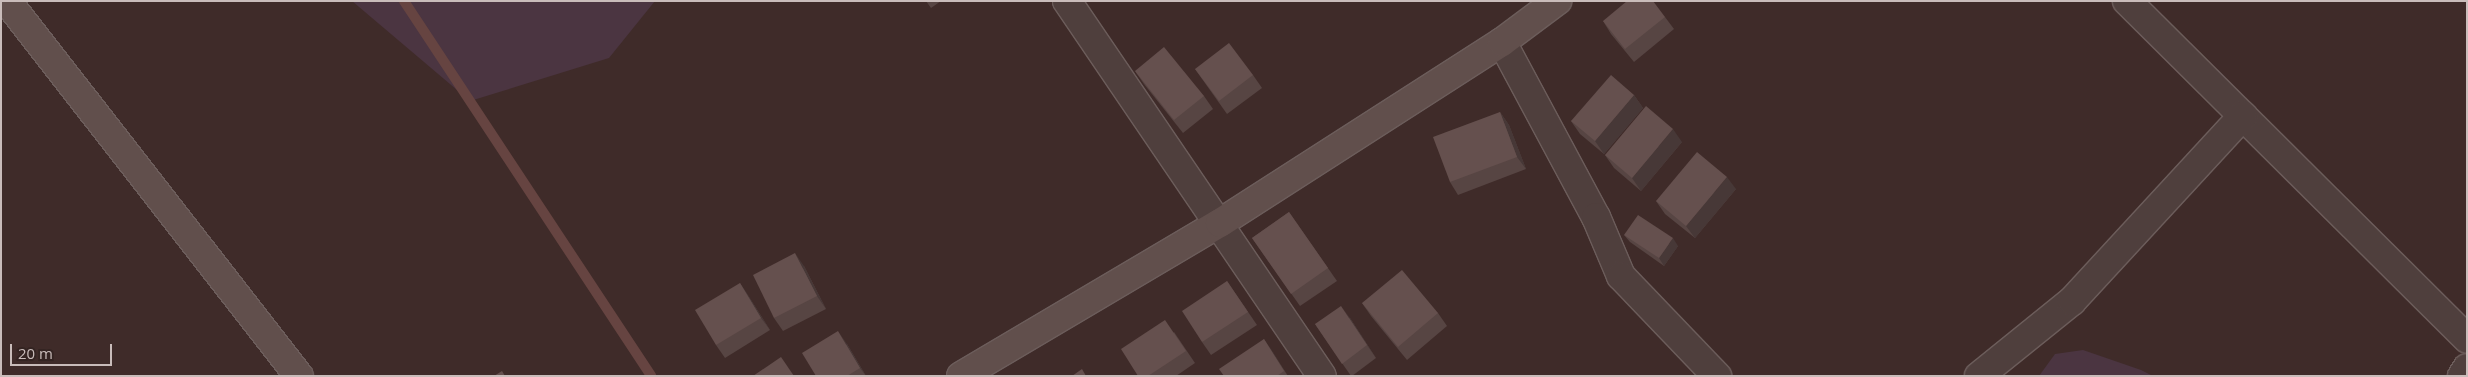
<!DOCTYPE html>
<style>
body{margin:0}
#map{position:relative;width:2468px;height:377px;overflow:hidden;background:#3f2b29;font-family:"Open Sans",sans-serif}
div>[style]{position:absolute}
.green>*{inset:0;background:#4b3541}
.stream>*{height:10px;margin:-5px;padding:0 5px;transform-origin:5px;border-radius:5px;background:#664441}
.roads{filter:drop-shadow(1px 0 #6c5d5b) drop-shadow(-1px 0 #6c5d5b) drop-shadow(0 1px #6c5d5b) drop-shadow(0 -1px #6c5d5b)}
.street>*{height:28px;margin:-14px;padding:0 14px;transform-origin:14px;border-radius:14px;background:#4f3f3d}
.secondary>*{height:28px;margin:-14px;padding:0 14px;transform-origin:14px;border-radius:14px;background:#614f4c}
.wall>*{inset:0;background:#574543}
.shaded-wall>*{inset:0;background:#473837}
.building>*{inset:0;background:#65504e}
span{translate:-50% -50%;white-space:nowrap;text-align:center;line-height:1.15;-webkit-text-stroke:4.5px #342422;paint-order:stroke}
.frame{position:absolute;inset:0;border:2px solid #c9bcba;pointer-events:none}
.scale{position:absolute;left:10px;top:344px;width:102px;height:22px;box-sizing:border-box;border:2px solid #c9bcba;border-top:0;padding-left:6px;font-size:15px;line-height:18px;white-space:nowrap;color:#c9bcba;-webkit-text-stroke:4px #342422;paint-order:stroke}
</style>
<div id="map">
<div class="green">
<i style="clip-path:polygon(352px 1px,655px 1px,609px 58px,470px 101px)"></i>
<i style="clip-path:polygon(2083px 350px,2141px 370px,2153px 376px,2039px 376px,2055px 354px)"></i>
</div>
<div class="stream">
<i style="left:404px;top:1px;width:449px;rotate:56.6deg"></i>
</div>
<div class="roads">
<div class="street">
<i style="left:1067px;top:1px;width:453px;rotate:55.8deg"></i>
<i style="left:2127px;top:1px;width:479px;rotate:44.8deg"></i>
<i style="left:1502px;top:42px;width:199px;rotate:61.8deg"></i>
<i style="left:1596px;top:217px;width:64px;rotate:67deg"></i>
<i style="left:1621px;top:276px;width:139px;rotate:46.2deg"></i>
<i style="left:1979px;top:376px;width:119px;rotate:-38.9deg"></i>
<i style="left:2072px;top:301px;width:252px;rotate:-47.3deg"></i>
<i style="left:2462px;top:376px;width:9px;rotate:-58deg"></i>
</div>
<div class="secondary">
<i style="left:7px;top:1px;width:475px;rotate:52.1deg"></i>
<i style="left:961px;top:376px;width:301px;rotate:-30.6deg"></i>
<i style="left:1220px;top:223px;width:335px;rotate:-32.7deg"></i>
<i style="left:1502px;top:42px;width:69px;rotate:-36.7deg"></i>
</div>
</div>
<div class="wall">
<i style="clip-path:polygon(926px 1px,941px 1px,931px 8px)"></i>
<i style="clip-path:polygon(1665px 17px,1674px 29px,1634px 62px,1611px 34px,1603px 21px)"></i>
<i style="clip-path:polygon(1195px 69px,1253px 75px,1262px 88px,1227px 114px)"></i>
<i style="clip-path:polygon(1135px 71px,1204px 96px,1213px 109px,1183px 133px,1144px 84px)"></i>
<i style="clip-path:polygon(1634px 95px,1643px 108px,1604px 154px,1580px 134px,1571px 121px)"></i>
<i style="clip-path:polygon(1500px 112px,1509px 125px,1526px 169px,1458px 195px,1450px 182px)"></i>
<i style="clip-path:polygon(1682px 142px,1641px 191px,1614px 168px,1605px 155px)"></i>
<i style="clip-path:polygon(1736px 189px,1695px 238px,1665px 214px,1656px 201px)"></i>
<i style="clip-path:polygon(1289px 212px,1337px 281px,1300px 306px,1252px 238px)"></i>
<i style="clip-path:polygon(1624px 235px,1678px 246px,1664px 266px,1630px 242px)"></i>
<i style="clip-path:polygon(804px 266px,826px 309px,783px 331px,774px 318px)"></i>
<i style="clip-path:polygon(1227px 281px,1257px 325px,1211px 355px,1202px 342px)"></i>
<i style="clip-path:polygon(740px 283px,770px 330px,725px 358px,716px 345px)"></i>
<i style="clip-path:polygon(1362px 303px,1438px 313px,1447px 326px,1407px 360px,1371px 316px)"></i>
<i style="clip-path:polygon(1350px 318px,1376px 358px,1352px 376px,1351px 376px,1315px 324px)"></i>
<i style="clip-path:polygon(1174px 332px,1195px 363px,1176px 376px,1138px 376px)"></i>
<i style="clip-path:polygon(1264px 339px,1288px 376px,1224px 376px)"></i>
<i style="clip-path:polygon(847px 344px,866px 376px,816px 376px)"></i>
</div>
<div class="shaded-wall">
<i style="clip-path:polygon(1634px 95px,1643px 108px,1604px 154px,1595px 141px)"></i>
<i style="clip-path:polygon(1500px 112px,1509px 125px,1526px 169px,1517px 157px)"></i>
<i style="clip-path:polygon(1673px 129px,1682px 142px,1641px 191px,1632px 178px)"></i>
<i style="clip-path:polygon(1727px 177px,1736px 189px,1695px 238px,1686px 226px)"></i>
<i style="clip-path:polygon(1673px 238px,1678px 246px,1664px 266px,1659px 258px)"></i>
<i style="clip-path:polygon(795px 253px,804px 266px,826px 309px,817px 296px)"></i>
<i style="clip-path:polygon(740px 283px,748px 295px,770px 330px,761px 318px)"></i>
<i style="clip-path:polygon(1341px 306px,1350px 318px,1376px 358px,1367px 345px)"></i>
<i style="clip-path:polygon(838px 331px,847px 344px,866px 376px,860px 368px)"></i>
<i style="clip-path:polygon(1264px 339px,1273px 352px,1288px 376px)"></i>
</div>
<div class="building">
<i style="clip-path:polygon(1627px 1px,1653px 1px,1665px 17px,1625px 49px,1603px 21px)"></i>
<i style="clip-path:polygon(1229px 43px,1253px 75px,1219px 101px,1195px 69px)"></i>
<i style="clip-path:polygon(1164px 47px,1204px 96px,1174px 120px,1135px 71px)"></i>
<i style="clip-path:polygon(1611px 75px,1634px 95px,1595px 141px,1571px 121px)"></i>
<i style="clip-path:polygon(1646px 106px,1673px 129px,1632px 178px,1605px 155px)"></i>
<i style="clip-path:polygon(1500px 112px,1517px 157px,1450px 182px,1433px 137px)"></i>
<i style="clip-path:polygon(1697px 152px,1727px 177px,1686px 226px,1656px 201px)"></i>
<i style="clip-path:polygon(1289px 212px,1328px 268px,1291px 294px,1252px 238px)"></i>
<i style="clip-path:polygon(1638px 215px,1673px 238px,1659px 258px,1624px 235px)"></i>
<i style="clip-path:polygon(795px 253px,817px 296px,774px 318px,753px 275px)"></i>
<i style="clip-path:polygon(1402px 270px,1438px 313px,1398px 347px,1362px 303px)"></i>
<i style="clip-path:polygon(1227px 281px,1248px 312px,1202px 342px,1182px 311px)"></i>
<i style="clip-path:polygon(740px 283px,761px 318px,716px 345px,695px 310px)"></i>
<i style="clip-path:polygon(1341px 306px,1367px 345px,1342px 364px,1315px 324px)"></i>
<i style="clip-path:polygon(1165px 320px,1186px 351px,1148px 376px,1138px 376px,1121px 349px)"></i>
<i style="clip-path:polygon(838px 331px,860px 368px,847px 376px,816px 376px,802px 353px)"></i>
<i style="clip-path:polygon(1264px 339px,1284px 371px,1277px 376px,1224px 376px,1219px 369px)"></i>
<i style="clip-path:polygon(781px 357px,794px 376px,753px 376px)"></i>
<i style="clip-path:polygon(1082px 369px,1086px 376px,1072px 376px)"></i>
<i style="clip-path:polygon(502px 371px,505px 376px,494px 376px)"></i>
</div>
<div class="frame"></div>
<div class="scale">20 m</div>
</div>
